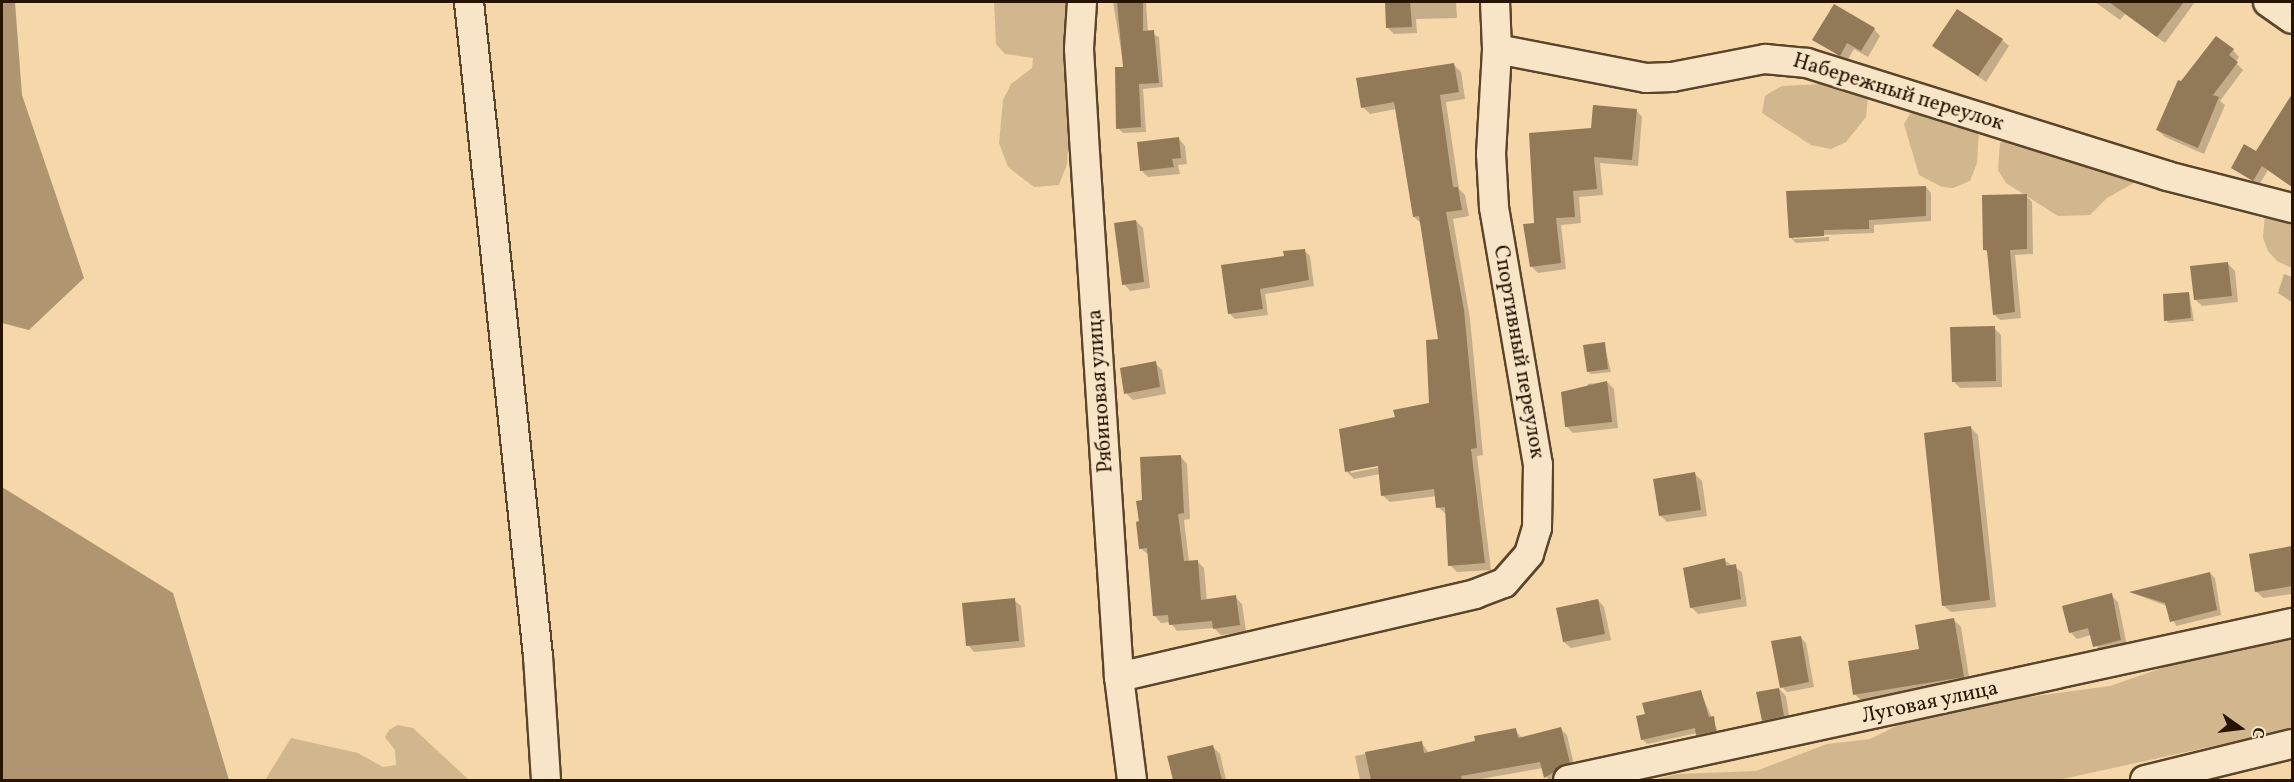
<!DOCTYPE html>
<meta charset="utf-8">
<style>
body{margin:0}
#map{position:relative;width:2294px;height:782px;overflow:hidden;background:#f5d7aa;font-family:Vollkorn,serif}
div>[style]{position:absolute}
.green>*{inset:0;background:#d2b68d}
.water>*{inset:0;background:#af9570}
.shadow>*{inset:0;background:#0003}
.building>*{inset:0;background:#927958}
.roads{filter:drop-shadow(2px 0 #5a452a) drop-shadow(-2px 0 #5a452a) drop-shadow(0 2px #5a452a) drop-shadow(0 -2px #5a452a)}
.minor>*{height:28px;margin:-14px;padding:0 14px;transform-origin:14px;border-radius:14px;background:#f8e5c8}
span{translate:-50% -50%;white-space:nowrap;text-align:center;line-height:1.15;-webkit-text-stroke:5px #f8e5c8;paint-order:stroke}
.street-label{font-size:21px;color:#261400}
.frame{position:absolute;inset:0;border:3px solid #261400;pointer-events:none}
.north{position:absolute;left:2210px;top:698px;width:60px;height:60px;-webkit-text-stroke:4px #f8e5c8;paint-order:stroke;rotate:104deg;font-size:16px;font-weight:700;line-height:24px;text-align:center;color:#261400}
.north::after{content:'';display:block;margin:auto;width:21px;height:27px;background:#261400;clip-path:polygon(50% 0,100% 100%,50% 72%,0 100%)}
</style>
<div id="map">
<div class="green">
<i style="clip-path:polygon(994px 2px,1073px 2px,1063px 58px,1070px 122px,1067px 164px,1059px 185px,1034px 187px,1008px 167px,999px 143px,1003px 100px,1011px 84px,1032px 68px,1033px 58px,1005px 54px,996px 44px)"></i>
<i style="clip-path:polygon(1822px 84px,1851px 87px,1868px 97px,1866px 117px,1846px 142px,1831px 149px,1811px 145px,1762px 113px,1765px 96px,1773px 91px,1782px 86px)"></i>
<i style="clip-path:polygon(1923px 110px,1979px 129px,1977px 163px,1970px 181px,1953px 188px,1942px 187px,1919px 175px,1904px 124px,1910px 114px)"></i>
<i style="clip-path:polygon(2013px 137px,2141px 179px,2107px 198px,2090px 215px,2058px 216px,2006px 183px,1998px 170px,2000px 143px)"></i>
<i style="clip-path:polygon(2265px 214px,2292px 217px,2292px 268px,2277px 261px,2268px 251px,2263px 238px)"></i>
<i style="clip-path:polygon(2292px 636px,2292px 729px,2058px 780px,1654px 780px,1677px 774px,1756px 771px,1827px 744px,1870px 739px,1904px 722px,1977px 704px,2110px 686px,2165px 667px)"></i>
<i style="clip-path:polygon(398px 725px,413px 728px,469px 780px,265px 780px,291px 738px,358px 753px,383px 767px,396px 765px,395px 750px,385px 737px,389px 730px)"></i>
</div>
<div class="water">
<i style="clip-path:polygon(2px 2px,15px 2px,22px 95px,84px 278px,29px 330px,2px 323px)"></i>
<i style="clip-path:polygon(2px 487px,173px 593px,229px 780px,2px 780px)"></i>
</div>
<div class="shadow">
<i style="clip-path:polygon(1113px 2px,1146px 2px,1148px 32px,1159px 37px,1163px 87px,1143px 89px,1146px 132px,1123px 133px,1118px 128px,1124px 68px)"></i>
<i style="clip-path:polygon(1386px 2px,1456px 2px,1457px 18px,1416px 19px,1417px 33px,1394px 34px,1388px 28px)"></i>
<i style="clip-path:polygon(2095px 2px,2195px 2px,2165px 43px,2125px 14px,2120px 20px)"></i>
<i style="clip-path:polygon(1874px 29px,1880px 36px,1868px 57px,1854px 49px,1847px 61px,1814px 39px)"></i>
<i style="clip-path:polygon(2002px 40px,2009px 46px,1986px 82px,1934px 46px)"></i>
<i style="clip-path:polygon(2233px 50px,2239px 57px,2235px 62px,2243px 70px,2220px 101px,2225px 105px,2204px 154px,2165px 137px,2158px 130px,2182px 83px)"></i>
<i style="clip-path:polygon(evenodd,1454px 65px,1461px 72px,1465px 99px,1446px 102px,1459px 189px,1465px 195px,1469px 216px,1453px 219px,1470px 319px,1483px 455px,1477px 456px,1491px 570px,1457px 572px,1450px 565px,1446px 514px,1438px 507px,1437px 496px,1390px 502px,1382px 495px,1380px 474px,1354px 479px,1347px 472px,1397px 418px,1431px 405px,1440px 341px,1422px 224px,1414px 217px,1396px 109px,1370px 114px,1363px 107px,1454px 65px,1385px 463px,1385px 466px,1351px 473px,1351px 470px,1385px 463px)"></i>
<i style="clip-path:polygon(2292px 97px,2292px 187px,2268px 170px,2259px 185px,2233px 168px,2257px 153px)"></i>
<i style="clip-path:polygon(1636px 110px,1642px 117px,1638px 166px,1600px 163px,1603px 195px,1579px 197px,1581px 223px,1561px 225px,1566px 269px,1538px 273px,1532px 267px,1592px 129px)"></i>
<i style="clip-path:polygon(1179px 139px,1185px 146px,1187px 164px,1178px 165px,1180px 174px,1148px 177px,1141px 170px)"></i>
<i style="clip-path:polygon(1926px 187px,1931px 193px,1931px 221px,1874px 225px,1874px 233px,1793px 236px,1793px 239px,1829px 237px,1829px 241px,1796px 243px,1790px 237px,1787px 192px)"></i>
<i style="clip-path:polygon(2026px 196px,2032px 202px,2033px 254px,2015px 255px,2021px 318px,2000px 320px,1994px 314px,1989px 254px,1985px 250px)"></i>
<i style="clip-path:polygon(1136px 221px,1143px 228px,1150px 288px,1130px 291px,1124px 284px)"></i>
<i style="clip-path:polygon(1304px 250px,1310px 256px,1314px 286px,1265px 294px,1268px 315px,1235px 319px,1229px 313px,1286px 258px)"></i>
<i style="clip-path:polygon(2228px 264px,2235px 271px,2238px 302px,2202px 306px,2195px 299px)"></i>
<i style="clip-path:polygon(2284px 274px,2292px 277px,2292px 302px,2278px 293px)"></i>
<i style="clip-path:polygon(2189px 293px,2194px 321px,2169px 323px,2166px 320px)"></i>
<i style="clip-path:polygon(1994px 328px,2001px 335px,2002px 387px,1960px 388px,1953px 381px)"></i>
<i style="clip-path:polygon(1604px 343px,1611px 372px,1591px 374px,1588px 371px)"></i>
<i style="clip-path:polygon(1155px 363px,1162px 370px,1166px 394px,1133px 400px,1126px 393px)"></i>
<i style="clip-path:polygon(1607px 382px,1614px 389px,1618px 428px,1573px 433px,1566px 426px,1588px 384px)"></i>
<i style="clip-path:polygon(1971px 428px,1978px 435px,1996px 607px,1951px 612px,1944px 606px)"></i>
<i style="clip-path:polygon(1181px 457px,1187px 464px,1190px 519px,1184px 520px,1189px 562px,1197px 561px,1204px 568px,1207px 601px,1235px 597px,1242px 604px,1246px 632px,1221px 635px,1214px 628px,1177px 631px,1170px 622px,1161px 623px,1155px 616px,1149px 555px,1140px 548px,1138px 502px,1144px 501px)"></i>
<i style="clip-path:polygon(1695px 474px,1702px 481px,1707px 516px,1667px 522px,1660px 515px)"></i>
<i style="clip-path:polygon(2292px 548px,2292px 594px,2263px 598px,2257px 592px,2251px 555px)"></i>
<i style="clip-path:polygon(1724px 560px,1742px 572px,1747px 606px,1698px 614px,1691px 607px)"></i>
<i style="clip-path:polygon(2210px 573px,2215px 578px,2221px 615px,2176px 626px,2167px 606px,2132px 593px)"></i>
<i style="clip-path:polygon(2111px 595px,2118px 602px,2127px 646px,2101px 653px,2091px 635px,2077px 639px,2070px 632px)"></i>
<i style="clip-path:polygon(1014px 600px,1021px 606px,1025px 647px,974px 652px,968px 645px)"></i>
<i style="clip-path:polygon(1598px 600px,1604px 607px,1611px 640px,1571px 648px,1564px 642px)"></i>
<i style="clip-path:polygon(1954px 620px,1961px 627px,1970px 683px,1861px 701px,1855px 694px,1921px 650px)"></i>
<i style="clip-path:polygon(1801px 638px,1806px 643px,1814px 687px,1787px 692px,1782px 687px)"></i>
<i style="clip-path:polygon(1779px 689px,1786px 696px,1790px 723px,1770px 727px,1763px 720px)"></i>
<i style="clip-path:polygon(1700px 691px,1720px 736px,1703px 740px,1697px 733px,1647px 744px,1642px 739px,1646px 715px)"></i>
<i style="clip-path:polygon(1560px 728px,1567px 735px,1575px 769px,1559px 780px,1548px 780px,1543px 768px,1475px 780px,1360px 780px,1355px 756px,1421px 742px,1429px 753px,1515px 730px,1522px 738px)"></i>
<i style="clip-path:polygon(1213px 747px,1220px 754px,1226px 780px,1175px 780px,1169px 757px)"></i>
</div>
<div class="building">
<i style="clip-path:polygon(1117px 2px,1143px 2px,1143px 31px,1154px 30px,1159px 83px,1139px 84px,1141px 127px,1116px 129px,1115px 67px,1123px 67px)"></i>
<i style="clip-path:polygon(1385px 2px,1410px 2px,1412px 27px,1386px 28px)"></i>
<i style="clip-path:polygon(2109px 2px,2184px 2px,2157px 37px)"></i>
<i style="clip-path:polygon(1834px 4px,1875px 28px,1861px 51px,1847px 43px,1840px 56px,1812px 40px)"></i>
<i style="clip-path:polygon(1957px 9px,2003px 39px,1978px 76px,1932px 46px)"></i>
<i style="clip-path:polygon(2216px 36px,2234px 49px,2229px 55px,2238px 62px,2213px 95px,2219px 97px,2198px 148px,2156px 130px,2178px 80px,2181px 81px)"></i>
<i style="clip-path:polygon(1454px 63px,1459px 92px,1440px 95px,1453px 187px,1458px 187px,1462px 210px,1446px 212px,1464px 310px,1477px 448px,1471px 449px,1485px 563px,1448px 566px,1445px 507px,1436px 508px,1434px 489px,1381px 496px,1378px 466px,1345px 472px,1339px 429px,1395px 417px,1393px 410px,1429px 403px,1426px 340px,1438px 339px,1419px 216px,1413px 217px,1394px 102px,1361px 108px,1356px 78px)"></i>
<i style="clip-path:polygon(2292px 94px,2292px 187px,2262px 166px,2253px 181px,2231px 168px,2244px 144px,2256px 151px)"></i>
<i style="clip-path:polygon(1593px 105px,1637px 109px,1632px 160px,1594px 157px,1597px 189px,1573px 191px,1575px 217px,1556px 218px,1561px 263px,1530px 267px,1523px 224px,1534px 223px,1529px 133px,1591px 128px)"></i>
<i style="clip-path:polygon(1179px 137px,1181px 158px,1172px 159px,1174px 167px,1140px 171px,1137px 142px)"></i>
<i style="clip-path:polygon(1926px 186px,1926px 216px,1869px 220px,1869px 229px,1824px 230px,1824px 236px,1789px 238px,1786px 191px)"></i>
<i style="clip-path:polygon(2027px 194px,2027px 249px,2010px 250px,2015px 312px,1993px 315px,1987px 250px,1983px 250px,1982px 195px)"></i>
<i style="clip-path:polygon(1136px 220px,1144px 282px,1122px 285px,1114px 223px)"></i>
<i style="clip-path:polygon(1305px 249px,1309px 280px,1260px 289px,1263px 309px,1228px 314px,1221px 265px,1284px 256px,1283px 251px)"></i>
<i style="clip-path:polygon(2228px 262px,2232px 296px,2194px 300px,2190px 266px)"></i>
<i style="clip-path:polygon(2189px 292px,2191px 318px,2164px 321px,2163px 294px)"></i>
<i style="clip-path:polygon(1995px 326px,1996px 381px,1952px 382px,1950px 327px)"></i>
<i style="clip-path:polygon(1605px 342px,1608px 369px,1587px 372px,1583px 345px)"></i>
<i style="clip-path:polygon(1156px 361px,1160px 387px,1124px 394px,1120px 368px)"></i>
<i style="clip-path:polygon(1607px 381px,1612px 422px,1565px 427px,1561px 392px)"></i>
<i style="clip-path:polygon(1971px 426px,1990px 600px,1942px 606px,1924px 433px)"></i>
<i style="clip-path:polygon(1181px 455px,1184px 513px,1178px 514px,1184px 561px,1198px 560px,1201px 600px,1236px 595px,1240px 625px,1213px 629px,1212px 621px,1169px 625px,1168px 615px,1153px 616px,1147px 548px,1139px 549px,1136px 522px,1139px 521px,1136px 501px,1142px 500px,1140px 457px)"></i>
<i style="clip-path:polygon(1695px 472px,1701px 510px,1659px 516px,1653px 479px)"></i>
<i style="clip-path:polygon(2292px 546px,2292px 586px,2255px 592px,2249px 554px)"></i>
<i style="clip-path:polygon(1725px 558px,1726px 566px,1736px 564px,1741px 599px,1690px 608px,1683px 568px)"></i>
<i style="clip-path:polygon(2210px 572px,2217px 610px,2170px 622px,2165px 603px,2129px 592px)"></i>
<i style="clip-path:polygon(2112px 593px,2121px 640px,2093px 647px,2088px 628px,2069px 633px,2062px 606px)"></i>
<i style="clip-path:polygon(1015px 598px,1019px 641px,966px 646px,962px 603px)"></i>
<i style="clip-path:polygon(1598px 599px,1605px 634px,1563px 642px,1556px 608px)"></i>
<i style="clip-path:polygon(1954px 618px,1964px 677px,1853px 695px,1848px 661px,1919px 649px,1915px 625px)"></i>
<i style="clip-path:polygon(1801px 636px,1809px 682px,1780px 688px,1771px 641px)"></i>
<i style="clip-path:polygon(1779px 688px,1784px 716px,1762px 721px,1756px 692px)"></i>
<i style="clip-path:polygon(1701px 690px,1709px 717px,1714px 716px,1716px 731px,1696px 735px,1695px 728px,1641px 740px,1636px 716px,1645px 714px,1642px 703px)"></i>
<i style="clip-path:polygon(1561px 727px,1570px 763px,1544px 778px,1540px 762px,1461px 776px,1462px 780px,1371px 780px,1365px 752px,1422px 741px,1424px 753px,1475px 741px,1474px 736px,1516px 728px,1518px 738px)"></i>
<i style="clip-path:polygon(1213px 745px,1222px 780px,1173px 780px,1167px 756px)"></i>
</div>
<div class="roads">
<div class="minor">
<i style="left:469px;top:2px;width:658px;rotate:83.98deg"></i>
<i style="left:538px;top:656px;width:124px;rotate:86.3deg"></i>
<i style="left:1082px;top:2px;width:47px;rotate:93.7deg"></i>
<i style="left:1079px;top:49px;width:88px;rotate:86.7deg"></i>
<i style="left:1084px;top:137px;width:541px;rotate:86.29deg"></i>
<i style="left:1119px;top:677px;width:104px;rotate:82.8deg"></i>
<i style="left:2268px;top:2px;width:29px;rotate:35deg"></i>
<i style="left:1497px;top:49px;width:152px;rotate:11deg"></i>
<i style="left:1646px;top:78px;width:26px;rotate:-2deg"></i>
<i style="left:1672px;top:77px;width:95px;rotate:-11deg"></i>
<i style="left:1765px;top:59px;width:42px;rotate:5.4deg"></i>
<i style="left:1807px;top:63px;width:377px;rotate:17.4deg"></i>
<i style="left:2167px;top:176px;width:129px;rotate:14.4deg"></i>
<i style="left:1119px;top:677px;width:366px;rotate:-13.1deg"></i>
<i style="left:1475px;top:594px;width:31px;rotate:-21deg"></i>
<i style="left:1504px;top:583px;width:38px;rotate:-49deg"></i>
<i style="left:1529px;top:554px;width:27px;rotate:-73deg"></i>
<i style="left:1537px;top:528px;width:63px;rotate:-89.1deg"></i>
<i style="left:1538px;top:465px;width:262px;rotate:-99.7deg"></i>
<i style="left:1494px;top:207px;width:53px;rotate:-93.2deg"></i>
<i style="left:1491px;top:154px;width:105px;rotate:-86.7deg"></i>
<i style="left:1497px;top:49px;width:47px;rotate:-92.4deg"></i>
<i style="left:1568px;top:780px;width:741px;rotate:-12.24deg"></i>
<i style="left:2145px;top:780px;width:151px;rotate:-13.8deg"></i>
</div>
</div>
<div class="street-label">
<span style="left:1898px;top:93px;rotate:17deg">Набережный переулок</span>
<span style="left:1518px;top:352px;rotate:80deg">Спортивный переулок</span>
<span style="left:1101px;top:391px;rotate:-94deg">Рябиновая улица</span>
<span style="left:1930px;top:703px;rotate:-12deg">Луговая улица</span>
</div>
<div class="frame"></div>
<div class="north">С</div>
</div>
